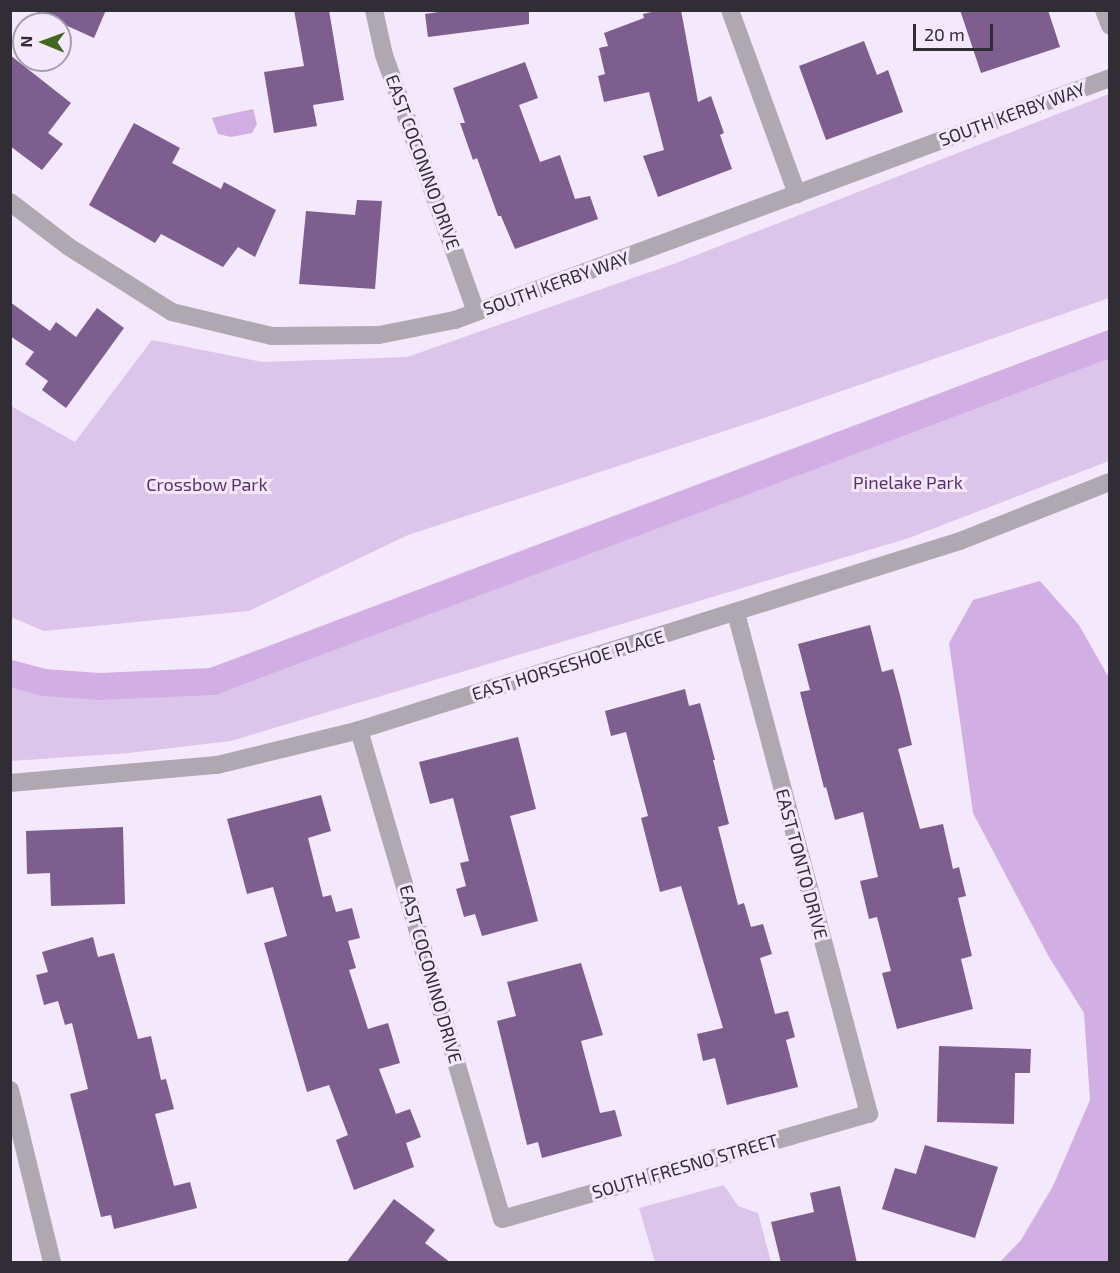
<!DOCTYPE html>
<style>
body{margin:0}
#map{position:relative;width:1120px;height:1273px;overflow:hidden;background:#f4e8fc;font-family:"Exo 2",sans-serif}
div>[style]{position:absolute}
.green>*{inset:0;background:#dcc5eb}
.water>*{inset:0;background:#d1afe5}
.canal>*{height:27px;margin:-13.5px;padding:0 13.5px;transform-origin:13.5px;border-radius:13.5px;background:#d1afe5}
.building>*{inset:0;background:#7d5e8f}
.street>*{height:18px;margin:-9px;padding:0 9px;transform-origin:9px;border-radius:9px;background:#aea9b1}
span{translate:-50% -50%;white-space:nowrap;text-align:center;line-height:1.15;-webkit-text-stroke:6px #f4e8fc;paint-order:stroke}
.street-label{font-size:18px;color:#312d34}
.park-label{font-size:18px;color:#5a3070}
.frame{position:absolute;inset:0;border:12px solid #312d34;pointer-events:none}
.north{position:absolute;left:12px;top:12px;width:60px;height:60px;box-sizing:border-box;background:#f4e8fc;border:2px solid #a69dac;border-radius:50%;rotate:271deg;font-size:16px;font-weight:700;line-height:24px;text-align:center;color:#312d34}
.north::after{content:'';display:block;margin:auto;width:21px;height:27px;background:#426721;clip-path:polygon(50% 0,100% 100%,50% 72%,0 100%)}
.scale{position:absolute;left:913px;top:24px;width:80px;height:27px;box-sizing:border-box;border:3px solid #312d34;border-top:0;padding-left:8px;font-size:18px;line-height:21px;white-space:nowrap;color:#312d34;-webkit-text-stroke:4px #f4e8fc;paint-order:stroke}
</style>
<div id="map">
<div class="green">
<i style="clip-path:polygon(1109px 94px,1109px 298px,764px 418px,408px 535px,249px 611px,44px 631px,11px 617px,11px 406px,75px 442px,152px 340px,262px 362px,407px 357px,676px 263px)"></i>
<i style="clip-path:polygon(1109px 350px,1109px 461px,909px 538px,231px 741px,129px 753px,11px 761px,11px 679px,55px 688px,95px 691px,151px 691px,207px 685px,298px 655px)"></i>
<i style="clip-path:polygon(724px 1185px,738px 1206px,758px 1213px,771px 1262px,655px 1262px,639px 1208px)"></i>
</div>
<div class="water">
<i style="clip-path:polygon(253px 109px,257px 124px,252px 133px,231px 137px,218px 134px,212px 118px)"></i>
<i style="clip-path:polygon(1040px 581px,1079px 625px,1109px 678px,1109px 1262px,1000px 1262px,1021px 1240px,1053px 1186px,1090px 1100px,1084px 1013px,1049px 957px,973px 813px,949px 643px,973px 600px)"></i>
</div>
<div class="canal">
<i style="left:10px;top:673px;width:34px;rotate:15deg"></i>
<i style="left:43px;top:682px;width:56px;rotate:4.1deg"></i>
<i style="left:99px;top:686px;width:113px;rotate:-2.5deg"></i>
<i style="left:212px;top:681px;width:960px;rotate:-20.63deg"></i>
</div>
<div class="building">
<i style="clip-path:polygon(32px 10px,106px 10px,94px 38px)"></i>
<i style="clip-path:polygon(294px 10px,329px 10px,344px 100px,313px 105px,317px 126px,274px 133px,264px 72px,304px 66px)"></i>
<i style="clip-path:polygon(451px 10px,529px 10px,529px 24px,428px 37px,425px 14px)"></i>
<i style="clip-path:polygon(660px 10px,681px 10px,698px 102px,711px 96px,724px 133px,720px 135px,732px 169px,658px 197px,643px 156px,664px 150px,649px 92px,604px 102px,598px 76px,605px 74px,599px 48px,608px 46px,604px 33px,644px 18px,643px 14px)"></i>
<i style="clip-path:polygon(960px 10px,1048px 10px,1060px 47px,981px 73px)"></i>
<i style="clip-path:polygon(864px 41px,877px 75px,888px 70px,903px 112px,826px 140px,799px 66px)"></i>
<i style="clip-path:polygon(10px 55px,71px 103px,48px 133px,63px 144px,42px 170px,10px 146px)"></i>
<i style="clip-path:polygon(525px 62px,538px 98px,519px 105px,540px 162px,560px 155px,575px 199px,590px 196px,598px 219px,515px 249px,501px 216px,498px 216px,477px 158px,473px 160px,460px 123px,465px 123px,453px 88px)"></i>
<i style="clip-path:polygon(134px 123px,180px 148px,172px 163px,221px 189px,224px 182px,276px 210px,255px 257px,238px 247px,223px 267px,161px 234px,155px 243px,89px 205px)"></i>
<i style="clip-path:polygon(357px 200px,382px 201px,375px 289px,299px 284px,306px 211px,355px 215px)"></i>
<i style="clip-path:polygon(10px 302px,50px 331px,56px 322px,76px 337px,97px 308px,124px 328px,66px 408px,42px 390px,48px 381px,25px 364px,34px 352px,10px 336px)"></i>
<i style="clip-path:polygon(870px 625px,882px 672px,893px 669px,900px 695px,912px 745px,898px 749px,920px 829px,943px 824px,953px 869px,959px 867px,966px 896px,958px 898px,972px 956px,961px 959px,973px 1009px,897px 1029px,882px 973px,891px 971px,877px 917px,869px 919px,860px 881px,878px 877px,863px 812px,835px 820px,826px 787px,824px 788px,800px 692px,810px 690px,798px 644px)"></i>
<i style="clip-path:polygon(685px 689px,689px 706px,700px 703px,715px 760px,713px 760px,729px 824px,718px 827px,738px 905px,744px 903px,751px 927px,763px 924px,772px 954px,760px 958px,775px 1014px,788px 1011px,795px 1037px,786px 1040px,798px 1087px,727px 1105px,715px 1058px,703px 1061px,697px 1034px,723px 1028px,681px 886px,660px 892px,641px 818px,648px 816px,626px 732px,611px 736px,605px 711px)"></i>
<i style="clip-path:polygon(518px 737px,536px 809px,510px 816px,538px 921px,482px 936px,475px 914px,464px 917px,456px 889px,466px 886px,460px 863px,469px 861px,453px 798px,430px 804px,419px 762px)"></i>
<i style="clip-path:polygon(321px 795px,331px 831px,308px 838px,323px 897px,331px 895px,336px 912px,352px 908px,360px 938px,348px 941px,356px 968px,349px 970px,368px 1029px,388px 1023px,400px 1063px,379px 1069px,396px 1114px,410px 1109px,421px 1137px,406px 1143px,414px 1167px,354px 1190px,336px 1140px,348px 1135px,329px 1085px,307px 1092px,264px 943px,287px 936px,273px 887px,247px 894px,227px 819px)"></i>
<i style="clip-path:polygon(123px 827px,125px 904px,51px 906px,50px 873px,27px 874px,26px 831px)"></i>
<i style="clip-path:polygon(93px 937px,98px 957px,114px 953px,138px 1039px,151px 1036px,161px 1080px,166px 1079px,174px 1109px,155px 1114px,174px 1186px,190px 1182px,197px 1208px,114px 1229px,111px 1215px,101px 1217px,70px 1094px,88px 1089px,72px 1023px,65px 1025px,58px 1001px,44px 1005px,36px 975px,48px 972px,42px 952px)"></i>
<i style="clip-path:polygon(581px 963px,603px 1035px,581px 1041px,600px 1113px,615px 1110px,622px 1136px,542px 1158px,538px 1142px,527px 1145px,497px 1021px,516px 1016px,507px 982px)"></i>
<i style="clip-path:polygon(939px 1046px,1031px 1049px,1030px 1073px,1015px 1073px,1014px 1124px,937px 1122px)"></i>
<i style="clip-path:polygon(925px 1145px,998px 1167px,975px 1238px,882px 1209px,895px 1168px,916px 1174px)"></i>
<i style="clip-path:polygon(840px 1186px,857px 1263px,781px 1263px,771px 1222px,814px 1212px,810px 1193px)"></i>
<i style="clip-path:polygon(394px 1199px,435px 1230px,425px 1243px,451px 1263px,346px 1263px)"></i>
</div>
<div class="street">
<i style="left:374px;top:10px;width:46px;rotate:77.5deg"></i>
<i style="left:384px;top:55px;width:273px;rotate:70.3deg"></i>
<i style="left:730px;top:10px;width:196px;rotate:70deg"></i>
<i style="left:1104px;top:10px;width:17px;rotate:69deg"></i>
<i style="left:10px;top:202px;width:74px;rotate:37.3deg"></i>
<i style="left:69px;top:247px;width:122px;rotate:32.3deg"></i>
<i style="left:172px;top:312px;width:103px;rotate:13.5deg"></i>
<i style="left:272px;top:336px;width:107px;rotate:-0.5deg"></i>
<i style="left:379px;top:335px;width:77px;rotate:-11.2deg"></i>
<i style="left:455px;top:320px;width:698px;rotate:-20.28deg"></i>
<i style="left:359px;top:730px;width:509px;rotate:73.7deg"></i>
<i style="left:502px;top:1219px;width:382px;rotate:-16deg"></i>
<i style="left:869px;top:1114px;width:518px;rotate:-104.87deg"></i>
<i style="left:10px;top:783px;width:208px;rotate:-5deg"></i>
<i style="left:217px;top:765px;width:146px;rotate:-13.8deg"></i>
<i style="left:359px;top:730px;width:630px;rotate:-17.46deg"></i>
<i style="left:960px;top:541px;width:161px;rotate:-21.5deg"></i>
<i style="left:10px;top:1090px;width:177px;rotate:76.3deg"></i>
</div>
<div class="street-label">
<span style="left:1012px;top:114px;rotate:-20deg">SOUTH KERBY WAY</span>
<span style="left:423px;top:162px;rotate:70deg">EAST COCONINO DRIVE</span>
<span style="left:556px;top:283px;rotate:-20deg">SOUTH KERBY WAY</span>
<span style="left:568px;top:665px;rotate:-17deg">EAST HORSESHOE PLACE</span>
<span style="left:802px;top:864px;rotate:75deg">EAST TONTO DRIVE</span>
<span style="left:431px;top:974px;rotate:74deg">EAST COCONINO DRIVE</span>
<span style="left:685px;top:1166px;rotate:-16deg">SOUTH FRESNO STREET</span>
</div>
<div class="park-label">
<span style="left:908px;top:482px">Pinelake Park</span>
<span style="left:207px;top:484px">Crossbow Park</span>
</div>
<div class="frame"></div>
<div class="north">N</div>
<div class="scale">20 m</div>
</div>
